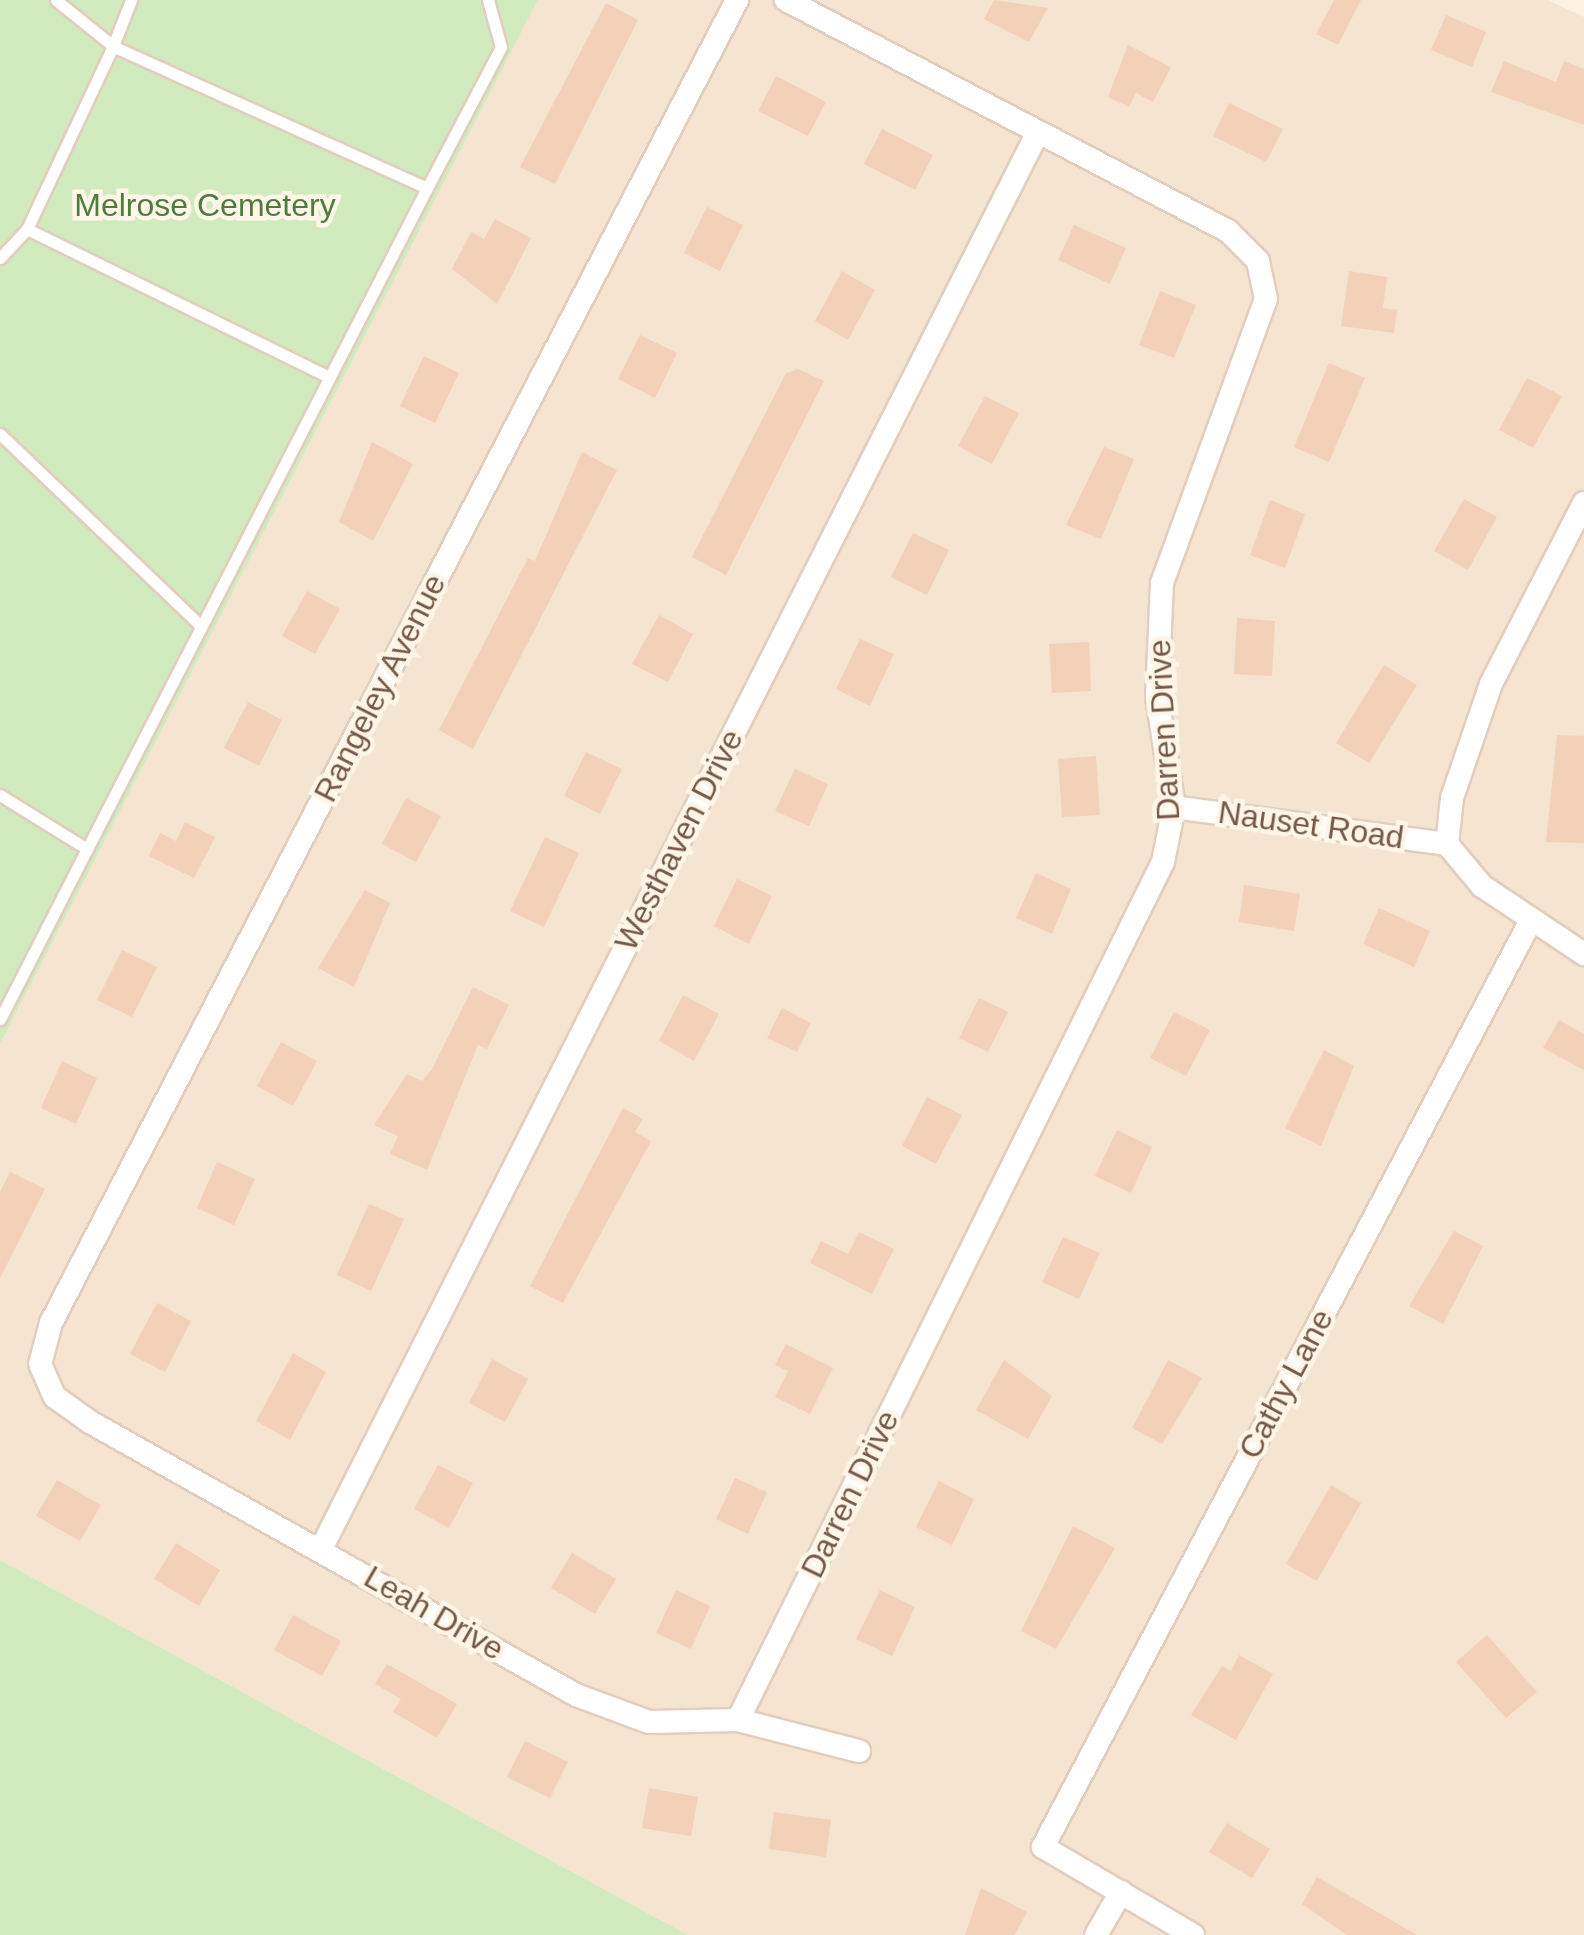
<!DOCTYPE html>
<style>
body{margin:0}
#map{position:relative;width:1584px;height:1935px;overflow:hidden;background:#fdf2e1;font-family:Arial,sans-serif}
div>[style]{position:absolute}
.residential>*{inset:0;background:#f5e4cf}
.green>*{inset:0;background:#d1ebbf}
.building>*{inset:0;background:#f3d0b8}
.roads{filter:drop-shadow(2px 0 #e1cebd) drop-shadow(-2px 0 #e1cebd) drop-shadow(0 2px #e1cebd) drop-shadow(0 -2px #e1cebd)}
.lane>*{height:11px;margin:-5.5px;padding:0 5.5px;transform-origin:5.5px;border-radius:5.5px;background:#fff}
.street>*{height:22px;margin:-11px;padding:0 11px;transform-origin:11px;border-radius:11px;background:#fff}
span{translate:-50% -50%;white-space:nowrap;text-align:center;line-height:1.15;-webkit-text-stroke:9px #fff6e8;paint-order:stroke}
.park-label{font-size:32px;color:#507b3f}
.street-label{font-size:32px;color:#755847}
</style>
<div id="map">
<div class="residential">
<i style="clip-path:polygon(538px 0,1547px 0,1584px 17px,1584px 1935px,688px 1935px,0 1560px,0 1044px)"></i>
</div>
<div class="green">
<i style="clip-path:polygon(0 0,538px 0,0 1044px)"></i>
<i style="clip-path:polygon(0 1560px,688px 1935px,0 1935px)"></i>
</div>
<div class="building">
<i style="clip-path:polygon(994px 0,1048px 8px,1029px 42px,984px 19px)"></i>
<i style="clip-path:polygon(1334px 0,1361px 0,1338px 45px,1316px 34px)"></i>
<i style="clip-path:polygon(606px 3px,638px 20px,555px 184px,520px 167px)"></i>
<i style="clip-path:polygon(1446px 15px,1486px 32px,1472px 67px,1431px 50px)"></i>
<i style="clip-path:polygon(1128px 45px,1171px 67px,1153px 102px,1136px 93px,1129px 107px,1108px 97px)"></i>
<i style="clip-path:polygon(1504px 61px,1556px 82px,1564px 61px,1584px 69px,1584px 125px,1491px 92px)"></i>
<i style="clip-path:polygon(776px 76px,826px 102px,808px 136px,758px 111px)"></i>
<i style="clip-path:polygon(1229px 103px,1283px 129px,1266px 162px,1213px 136px)"></i>
<i style="clip-path:polygon(882px 129px,933px 155px,915px 190px,864px 164px)"></i>
<i style="clip-path:polygon(707px 207px,743px 225px,720px 271px,684px 253px)"></i>
<i style="clip-path:polygon(495px 219px,531px 238px,497px 304px,452px 269px,471px 232px,484px 239px)"></i>
<i style="clip-path:polygon(1074px 225px,1126px 248px,1110px 284px,1058px 260px)"></i>
<i style="clip-path:polygon(842px 271px,875px 290px,848px 340px,815px 321px)"></i>
<i style="clip-path:polygon(1349px 271px,1387px 277px,1383px 308px,1397px 310px,1394px 333px,1341px 326px)"></i>
<i style="clip-path:polygon(1160px 291px,1196px 305px,1174px 358px,1139px 345px)"></i>
<i style="clip-path:polygon(640px 335px,677px 353px,655px 398px,618px 379px)"></i>
<i style="clip-path:polygon(424px 356px,459px 373px,435px 423px,400px 406px)"></i>
<i style="clip-path:polygon(1329px 363px,1365px 378px,1329px 462px,1294px 447px)"></i>
<i style="clip-path:polygon(798px 369px,824px 381px,726px 575px,692px 557px,786px 373px)"></i>
<i style="clip-path:polygon(1527px 378px,1562px 396px,1533px 448px,1499px 430px)"></i>
<i style="clip-path:polygon(985px 396px,1019px 413px,992px 464px,958px 446px)"></i>
<i style="clip-path:polygon(372px 442px,413px 464px,373px 541px,339px 522px)"></i>
<i style="clip-path:polygon(1104px 447px,1134px 459px,1101px 539px,1066px 525px)"></i>
<i style="clip-path:polygon(582px 452px,617px 470px,473px 749px,439px 730px,528px 558px,535px 561px)"></i>
<i style="clip-path:polygon(1464px 499px,1497px 517px,1468px 570px,1434px 551px)"></i>
<i style="clip-path:polygon(1270px 500px,1305px 514px,1285px 568px,1250px 555px)"></i>
<i style="clip-path:polygon(913px 533px,949px 550px,927px 595px,891px 577px)"></i>
<i style="clip-path:polygon(307px 591px,340px 609px,315px 654px,282px 636px)"></i>
<i style="clip-path:polygon(659px 615px,693px 634px,668px 682px,632px 664px)"></i>
<i style="clip-path:polygon(1237px 618px,1275px 621px,1272px 676px,1234px 674px)"></i>
<i style="clip-path:polygon(860px 639px,894px 654px,870px 706px,836px 689px)"></i>
<i style="clip-path:polygon(1089px 642px,1091px 691px,1052px 693px,1049px 644px)"></i>
<i style="clip-path:polygon(1384px 665px,1417px 685px,1369px 763px,1336px 743px)"></i>
<i style="clip-path:polygon(248px 702px,282px 720px,259px 766px,224px 748px)"></i>
<i style="clip-path:polygon(1557px 735px,1584px 736px,1584px 843px,1546px 842px)"></i>
<i style="clip-path:polygon(586px 752px,622px 769px,600px 814px,564px 796px)"></i>
<i style="clip-path:polygon(1096px 756px,1100px 815px,1062px 817px,1058px 759px)"></i>
<i style="clip-path:polygon(795px 769px,828px 784px,809px 826px,775px 811px)"></i>
<i style="clip-path:polygon(406px 798px,441px 816px,416px 862px,382px 844px)"></i>
<i style="clip-path:polygon(185px 822px,215px 837px,194px 878px,149px 856px,160px 833px,176px 841px)"></i>
<i style="clip-path:polygon(545px 837px,579px 853px,544px 927px,510px 911px)"></i>
<i style="clip-path:polygon(1036px 873px,1071px 889px,1052px 934px,1016px 918px)"></i>
<i style="clip-path:polygon(737px 879px,772px 896px,749px 944px,714px 926px)"></i>
<i style="clip-path:polygon(1244px 885px,1300px 894px,1294px 931px,1239px 922px)"></i>
<i style="clip-path:polygon(365px 890px,390px 903px,354px 987px,318px 968px)"></i>
<i style="clip-path:polygon(1379px 908px,1430px 931px,1414px 967px,1363px 944px)"></i>
<i style="clip-path:polygon(122px 950px,157px 967px,132px 1017px,97px 1000px)"></i>
<i style="clip-path:polygon(473px 987px,509px 1005px,487px 1049px,478px 1045px,427px 1170px,390px 1154px,398px 1136px,374px 1125px,407px 1074px,422px 1081px,432px 1069px)"></i>
<i style="clip-path:polygon(683px 995px,719px 1014px,694px 1061px,659px 1041px)"></i>
<i style="clip-path:polygon(979px 998px,1008px 1012px,988px 1052px,959px 1038px)"></i>
<i style="clip-path:polygon(782px 1008px,811px 1023px,797px 1052px,767px 1038px)"></i>
<i style="clip-path:polygon(1174px 1012px,1210px 1030px,1186px 1076px,1150px 1058px)"></i>
<i style="clip-path:polygon(1559px 1020px,1584px 1034px,1584px 1070px,1543px 1048px)"></i>
<i style="clip-path:polygon(281px 1042px,317px 1061px,293px 1106px,257px 1086px)"></i>
<i style="clip-path:polygon(1324px 1050px,1354px 1066px,1321px 1146px,1285px 1128px)"></i>
<i style="clip-path:polygon(62px 1061px,97px 1078px,76px 1124px,41px 1108px)"></i>
<i style="clip-path:polygon(927px 1097px,962px 1115px,936px 1164px,902px 1146px)"></i>
<i style="clip-path:polygon(623px 1108px,643px 1119px,635px 1132px,651px 1141px,563px 1303px,530px 1286px)"></i>
<i style="clip-path:polygon(1117px 1130px,1152px 1147px,1131px 1193px,1095px 1176px)"></i>
<i style="clip-path:polygon(217px 1162px,255px 1179px,234px 1225px,197px 1208px)"></i>
<i style="clip-path:polygon(10px 1172px,45px 1189px,0 1278px,0 1192px)"></i>
<i style="clip-path:polygon(369px 1204px,404px 1219px,371px 1291px,337px 1275px)"></i>
<i style="clip-path:polygon(1454px 1231px,1483px 1246px,1443px 1324px,1409px 1306px)"></i>
<i style="clip-path:polygon(859px 1232px,894px 1249px,872px 1294px,810px 1263px,821px 1241px,848px 1254px)"></i>
<i style="clip-path:polygon(1063px 1237px,1100px 1253px,1079px 1299px,1042px 1282px)"></i>
<i style="clip-path:polygon(157px 1303px,191px 1321px,165px 1372px,130px 1354px)"></i>
<i style="clip-path:polygon(786px 1344px,833px 1368px,810px 1414px,775px 1397px,788px 1371px,775px 1365px)"></i>
<i style="clip-path:polygon(293px 1353px,326px 1372px,290px 1440px,256px 1421px)"></i>
<i style="clip-path:polygon(492px 1359px,528px 1379px,505px 1422px,469px 1403px)"></i>
<i style="clip-path:polygon(1004px 1360px,1052px 1396px,1028px 1439px,976px 1410px)"></i>
<i style="clip-path:polygon(1168px 1360px,1202px 1378px,1162px 1444px,1132px 1428px)"></i>
<i style="clip-path:polygon(438px 1465px,473px 1483px,449px 1528px,414px 1509px)"></i>
<i style="clip-path:polygon(735px 1478px,767px 1492px,748px 1534px,716px 1519px)"></i>
<i style="clip-path:polygon(57px 1480px,101px 1505px,80px 1541px,36px 1516px)"></i>
<i style="clip-path:polygon(939px 1481px,974px 1499px,952px 1545px,916px 1527px)"></i>
<i style="clip-path:polygon(1331px 1485px,1361px 1503px,1317px 1581px,1286px 1564px)"></i>
<i style="clip-path:polygon(1073px 1526px,1115px 1548px,1056px 1649px,1021px 1631px)"></i>
<i style="clip-path:polygon(176px 1543px,220px 1570px,199px 1606px,154px 1579px)"></i>
<i style="clip-path:polygon(572px 1553px,616px 1579px,595px 1614px,551px 1588px)"></i>
<i style="clip-path:polygon(676px 1590px,710px 1606px,691px 1649px,656px 1633px)"></i>
<i style="clip-path:polygon(880px 1590px,915px 1607px,892px 1656px,856px 1639px)"></i>
<i style="clip-path:polygon(293px 1615px,341px 1641px,322px 1676px,274px 1650px)"></i>
<i style="clip-path:polygon(1487px 1635px,1537px 1692px,1506px 1718px,1456px 1662px)"></i>
<i style="clip-path:polygon(1239px 1655px,1273px 1674px,1236px 1740px,1191px 1715px,1222px 1666px,1231px 1671px)"></i>
<i style="clip-path:polygon(387px 1664px,457px 1704px,437px 1738px,393px 1712px,401px 1699px,375px 1684px)"></i>
<i style="clip-path:polygon(525px 1741px,568px 1762px,550px 1798px,507px 1777px)"></i>
<i style="clip-path:polygon(649px 1788px,698px 1797px,691px 1836px,642px 1828px)"></i>
<i style="clip-path:polygon(774px 1812px,831px 1820px,826px 1857px,769px 1849px)"></i>
<i style="clip-path:polygon(1227px 1823px,1270px 1849px,1252px 1878px,1209px 1852px)"></i>
<i style="clip-path:polygon(1317px 1877px,1417px 1935px,1347px 1935px,1302px 1904px)"></i>
<i style="clip-path:polygon(981px 1888px,1027px 1912px,1015px 1935px,965px 1935px)"></i>
</div>
<div class="roads">
<div class="lane">
<i style="left:427px;top:188px;width:159px;rotate:-62.3deg"></i>
<i style="left:501px;top:47px;width:49px;rotate:-105.5deg"></i>
<i style="left:27px;top:229px;width:334px;rotate:26.1deg"></i>
<i style="left:0;top:258px;width:40px;rotate:-47deg"></i>
<i style="left:27px;top:229px;width:202px;rotate:-64.8deg"></i>
<i style="left:113px;top:46px;width:73px;rotate:-141.1deg"></i>
<i style="left:0;top:434px;width:274px;rotate:43.7deg"></i>
<i style="left:0;top:795px;width:102px;rotate:31.8deg"></i>
<i style="left:87px;top:849px;width:743px;rotate:-62.78deg"></i>
<i style="left:427px;top:188px;width:345px;rotate:-155.7deg"></i>
<i style="left:113px;top:46px;width:49px;rotate:-68.6deg"></i>
<i style="left:0;top:1019px;width:191px;rotate:-62.9deg"></i>
</div>
<div class="street">
<i style="left:737px;top:0;width:1490px;rotate:117.41deg"></i>
<i style="left:51px;top:1323px;width:42px;rotate:105deg"></i>
<i style="left:40px;top:1364px;width:36px;rotate:66deg"></i>
<i style="left:55px;top:1397px;width:43px;rotate:35.5deg"></i>
<i style="left:90px;top:1422px;width:557px;rotate:29.32deg"></i>
<i style="left:576px;top:1695px;width:78px;rotate:20.3deg"></i>
<i style="left:649px;top:1722px;width:89px;rotate:-1.3deg"></i>
<i style="left:738px;top:1720px;width:125px;rotate:14.4deg"></i>
<i style="left:1584px;top:503px;width:203px;rotate:117.2deg"></i>
<i style="left:1491px;top:684px;width:120px;rotate:108.9deg"></i>
<i style="left:1452px;top:798px;width:46px;rotate:96.2deg"></i>
<i style="left:1447px;top:844px;width:55px;rotate:50.2deg"></i>
<i style="left:1482px;top:886px;width:123px;rotate:33.7deg"></i>
<i style="left:1174px;top:807px;width:275px;rotate:7.7deg"></i>
<i style="left:321px;top:1549px;width:1588px;rotate:-63.16deg"></i>
<i style="left:738px;top:1720px;width:957px;rotate:-63.65deg"></i>
<i style="left:1163px;top:862px;width:56px;rotate:-78.7deg"></i>
<i style="left:1174px;top:807px;width:111px;rotate:-98.8deg"></i>
<i style="left:1157px;top:697px;width:114px;rotate:-87.5deg"></i>
<i style="left:1162px;top:583px;width:302px;rotate:-69.9deg"></i>
<i style="left:1266px;top:299px;width:39px;rotate:-102deg"></i>
<i style="left:1258px;top:261px;width:42px;rotate:-135deg"></i>
<i style="left:1228px;top:231px;width:499px;rotate:-152.4deg"></i>
<i style="left:1096px;top:1935px;width:50px;rotate:-59.8deg"></i>
<i style="left:1193px;top:1935px;width:174px;rotate:-149.6deg"></i>
<i style="left:1043px;top:1847px;width:1045px;rotate:-62.23deg"></i>
</div>
</div>
<div class="park-label">
<span style="left:205px;top:205px">Melrose Cemetery</span>
</div>
<div class="street-label">
<span style="left:380px;top:688px;rotate:-63deg">Rangeley Avenue</span>
<span style="left:1164px;top:730px;rotate:-93deg">Darren Drive</span>
<span style="left:1311px;top:825px;rotate:8deg">Nauset Road</span>
<span style="left:679px;top:840px;rotate:-63deg">Westhaven Drive</span>
<span style="left:1286px;top:1384px;rotate:-62deg">Cathy Lane</span>
<span style="left:850px;top:1494px;rotate:-64deg">Darren Drive</span>
<span style="left:434px;top:1613px;rotate:30deg">Leah Drive</span>
</div>
</div>
